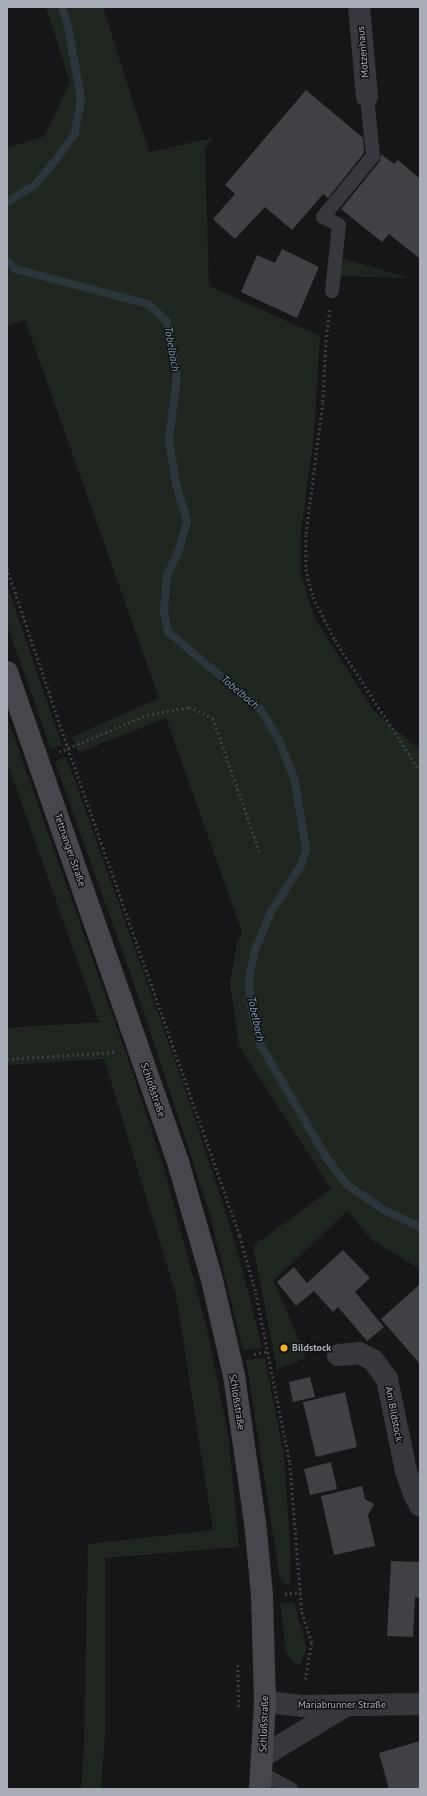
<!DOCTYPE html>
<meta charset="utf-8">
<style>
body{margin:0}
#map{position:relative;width:427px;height:1796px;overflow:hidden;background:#161618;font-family:"PT Sans",sans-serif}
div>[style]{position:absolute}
.green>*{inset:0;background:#1e261f}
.stream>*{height:8px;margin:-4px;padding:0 4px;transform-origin:4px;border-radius:4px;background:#2c353c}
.building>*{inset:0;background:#404145}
.path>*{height:2.5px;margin-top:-1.25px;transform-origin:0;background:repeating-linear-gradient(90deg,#3d3f44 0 2px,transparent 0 5px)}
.service>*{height:14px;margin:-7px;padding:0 7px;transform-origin:7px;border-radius:7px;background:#37383d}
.minor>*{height:22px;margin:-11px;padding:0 11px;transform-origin:11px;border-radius:11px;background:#37383d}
.tertiary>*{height:22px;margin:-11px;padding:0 11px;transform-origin:11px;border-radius:11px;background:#37383d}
.secondary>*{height:22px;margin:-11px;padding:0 11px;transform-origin:11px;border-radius:11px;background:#45474d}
.dots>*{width:11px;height:11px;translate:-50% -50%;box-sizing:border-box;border:2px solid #111113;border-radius:50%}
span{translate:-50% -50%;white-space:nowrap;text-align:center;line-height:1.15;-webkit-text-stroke:3px #111113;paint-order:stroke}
.street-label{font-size:10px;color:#a8adb8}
.poi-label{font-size:10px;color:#a8adb8;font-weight:700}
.left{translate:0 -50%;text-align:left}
.water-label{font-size:11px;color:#7f9bb3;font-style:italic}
.frame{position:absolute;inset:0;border:8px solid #a8adb8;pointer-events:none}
</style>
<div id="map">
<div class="green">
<i style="clip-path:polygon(46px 7px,103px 7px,149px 152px,213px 138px,205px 148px,209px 286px,320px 336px,314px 436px,301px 532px,301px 574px,315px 619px,374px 711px,420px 750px,420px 1269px,372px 1240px,347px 1211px,274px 1280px,306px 1358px,277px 1369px,253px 1246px,331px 1189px,239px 1046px,230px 983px,237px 943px,242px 932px,166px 718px,78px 753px,72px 737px,159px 698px,25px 320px,7px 326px,7px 148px,45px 136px,70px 82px)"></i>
<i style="clip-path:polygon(341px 258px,389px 272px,408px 278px,340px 276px)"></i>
<i style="clip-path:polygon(7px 585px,62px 745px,51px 749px,7px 625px)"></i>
<i style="clip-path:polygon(7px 717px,128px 1059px,165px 1172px,208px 1333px,229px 1441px,239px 1547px,105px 1558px,105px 1735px,101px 1789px,81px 1789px,84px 1747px,88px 1544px,213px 1530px,176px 1295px,104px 1059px,7px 1065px,7px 1028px,99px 1022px,7px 762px)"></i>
<i style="clip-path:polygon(66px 756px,185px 1089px,230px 1226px,251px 1302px,262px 1348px,243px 1350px,210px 1215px,146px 1018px,55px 762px)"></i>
<i style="clip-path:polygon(265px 1358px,284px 1455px,290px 1543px,290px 1584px,286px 1585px,280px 1579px,246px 1360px)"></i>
<i style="clip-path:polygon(280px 1603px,294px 1603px,307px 1647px,300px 1666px,293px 1662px,286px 1652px)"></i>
</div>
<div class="stream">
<i style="left:7px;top:202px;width:31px;rotate:-31deg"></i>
<i style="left:34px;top:186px;width:33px;rotate:-50deg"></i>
<i style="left:55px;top:161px;width:34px;rotate:-54deg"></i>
<i style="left:75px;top:133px;width:35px;rotate:-80deg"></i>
<i style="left:81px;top:99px;width:74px;rotate:-100.1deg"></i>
<i style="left:68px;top:26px;width:20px;rotate:-108deg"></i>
<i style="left:7px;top:261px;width:11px;rotate:45deg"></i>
<i style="left:15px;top:269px;width:138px;rotate:14.7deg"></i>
<i style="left:148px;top:304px;width:25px;rotate:42deg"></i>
<i style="left:167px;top:321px;width:57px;rotate:79.9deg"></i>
<i style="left:177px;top:377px;width:63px;rotate:97.4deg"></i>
<i style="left:169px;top:439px;width:45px;rotate:81deg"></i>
<i style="left:176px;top:483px;width:40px;rotate:74deg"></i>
<i style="left:187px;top:521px;width:33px;rotate:106deg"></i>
<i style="left:178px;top:553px;width:25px;rotate:116deg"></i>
<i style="left:167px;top:576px;width:37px;rotate:95deg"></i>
<i style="left:164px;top:613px;width:19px;rotate:78deg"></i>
<i style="left:168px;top:632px;width:121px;rotate:40deg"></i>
<i style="left:261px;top:710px;width:35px;rotate:59deg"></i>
<i style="left:279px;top:740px;width:44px;rotate:68.7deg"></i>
<i style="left:295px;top:781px;width:70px;rotate:80.9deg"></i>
<i style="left:306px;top:850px;width:16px;rotate:108deg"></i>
<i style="left:301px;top:865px;width:56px;rotate:122.6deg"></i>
<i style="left:271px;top:912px;width:41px;rotate:112.8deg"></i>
<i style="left:255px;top:950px;width:30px;rotate:102deg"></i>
<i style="left:249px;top:979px;width:29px;rotate:86deg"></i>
<i style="left:251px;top:1008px;width:37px;rotate:76deg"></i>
<i style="left:260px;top:1044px;width:131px;rotate:59.7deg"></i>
<i style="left:326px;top:1157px;width:34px;rotate:53deg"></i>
<i style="left:346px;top:1184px;width:46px;rotate:34.4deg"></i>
<i style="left:384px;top:1210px;width:40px;rotate:25deg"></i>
</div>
<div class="building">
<i style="clip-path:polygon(306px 90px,363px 138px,364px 153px,328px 198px,323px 194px,292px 230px,265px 207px,235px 239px,213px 219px,235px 194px,225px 185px)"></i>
<i style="clip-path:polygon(381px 154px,394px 164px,398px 160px,420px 179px,420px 259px,389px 234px,382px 242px,341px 209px,380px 161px)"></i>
<i style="clip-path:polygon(282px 249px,319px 267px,297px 318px,241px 292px,257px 255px,275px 263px)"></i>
<i style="clip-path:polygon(343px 1250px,370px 1278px,355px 1292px,384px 1327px,367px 1341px,338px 1307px,333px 1312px,314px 1291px,296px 1306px,277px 1282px,294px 1267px,307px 1283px)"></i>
<i style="clip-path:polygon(420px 1284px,420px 1364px,381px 1319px)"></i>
<i style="clip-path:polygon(310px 1377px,315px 1397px,293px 1402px,289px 1382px)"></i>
<i style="clip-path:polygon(345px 1392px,357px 1447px,316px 1457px,303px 1402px)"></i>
<i style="clip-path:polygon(331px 1462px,337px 1489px,310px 1495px,304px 1469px)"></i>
<i style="clip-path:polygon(362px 1486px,365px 1499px,374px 1504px,368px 1515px,375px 1546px,334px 1555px,321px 1496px)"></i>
<i style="clip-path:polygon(391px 1561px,420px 1562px,420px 1598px,415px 1597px,413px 1637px,387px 1636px)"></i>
<i style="clip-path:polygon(420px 1741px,420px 1789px,389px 1789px,379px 1753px)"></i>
</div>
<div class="path">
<i style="left:330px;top:310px;width:35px;rotate:97deg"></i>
<i style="left:326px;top:345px;width:58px;rotate:93deg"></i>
<i style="left:323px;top:403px;width:133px;rotate:97.3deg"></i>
<i style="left:306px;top:535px;width:34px;rotate:90deg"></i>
<i style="left:306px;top:569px;width:29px;rotate:76deg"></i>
<i style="left:313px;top:597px;width:48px;rotate:62.9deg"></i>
<i style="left:335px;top:640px;width:156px;rotate:57deg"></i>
<i style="left:7px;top:568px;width:190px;rotate:71.3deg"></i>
<i style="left:68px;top:748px;width:517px;rotate:70.58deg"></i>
<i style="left:240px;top:1236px;width:59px;rotate:74.3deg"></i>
<i style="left:256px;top:1293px;width:173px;rotate:78.7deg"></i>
<i style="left:290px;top:1463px;width:149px;rotate:85.4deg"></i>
<i style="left:302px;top:1612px;width:33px;rotate:72deg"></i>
<i style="left:312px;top:1643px;width:40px;rotate:100deg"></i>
<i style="left:59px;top:752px;width:95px;rotate:-22.8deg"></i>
<i style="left:147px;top:715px;width:43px;rotate:-10.8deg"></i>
<i style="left:189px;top:707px;width:26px;rotate:25deg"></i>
<i style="left:213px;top:718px;width:143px;rotate:70.8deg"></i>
<i style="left:7px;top:1059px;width:107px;rotate:-3.7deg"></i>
<i style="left:254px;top:1354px;width:14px;rotate:-12deg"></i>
<i style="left:285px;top:1594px;width:16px;rotate:-7deg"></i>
<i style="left:238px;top:1665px;width:43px;rotate:88.7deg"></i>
</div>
<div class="service">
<i style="left:332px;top:291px;width:66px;rotate:-83.9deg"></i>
<i style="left:339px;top:225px;width:18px;rotate:-153deg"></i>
<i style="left:323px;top:217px;width:79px;rotate:-50.7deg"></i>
<i style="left:373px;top:156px;width:59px;rotate:-95.8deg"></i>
<i style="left:261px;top:1773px;width:34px;rotate:28deg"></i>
</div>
<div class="minor">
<i style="left:359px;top:7px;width:90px;rotate:84.9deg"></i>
<i style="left:338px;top:1355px;width:21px;rotate:-5deg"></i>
<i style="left:359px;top:1353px;width:16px;rotate:27deg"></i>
<i style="left:373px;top:1360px;width:24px;rotate:54deg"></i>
<i style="left:387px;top:1379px;width:94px;rotate:78.3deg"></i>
<i style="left:406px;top:1471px;width:24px;rotate:71deg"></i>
<i style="left:414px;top:1494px;width:13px;rotate:63deg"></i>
</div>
<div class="tertiary">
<i style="left:265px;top:1702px;width:36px;rotate:6deg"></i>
<i style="left:301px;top:1706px;width:119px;rotate:-1deg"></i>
<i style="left:263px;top:1756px;width:98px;rotate:-31.3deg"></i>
</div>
<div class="secondary">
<i style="left:7px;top:672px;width:519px;rotate:70.76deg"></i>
<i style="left:178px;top:1162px;width:123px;rotate:73.9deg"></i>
<i style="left:212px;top:1280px;width:98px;rotate:77deg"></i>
<i style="left:234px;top:1375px;width:148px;rotate:81.9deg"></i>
<i style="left:255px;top:1522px;width:73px;rotate:84.5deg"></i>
<i style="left:262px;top:1595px;width:107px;rotate:88.4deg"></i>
<i style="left:265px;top:1702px;width:87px;rotate:93.3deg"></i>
</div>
<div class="dots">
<i style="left:284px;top:1348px;background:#f2b134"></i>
</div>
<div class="street-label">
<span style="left:363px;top:52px;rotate:-95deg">Motzenhaus</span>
<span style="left:70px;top:850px;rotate:71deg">Tettnanger Straße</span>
<span style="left:153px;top:1090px;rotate:71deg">Schloßstraße</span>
<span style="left:237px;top:1402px;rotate:81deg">Schloßstraße</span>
<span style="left:394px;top:1414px;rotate:79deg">Am Bildstock</span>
<span style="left:342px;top:1705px">Mariabrunner Straße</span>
<span style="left:264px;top:1724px;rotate:-88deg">Schloßstraße</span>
</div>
<div class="poi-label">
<span class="left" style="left:292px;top:1348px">Bildstock</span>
</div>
<div class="water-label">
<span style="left:172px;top:349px;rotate:80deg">Tobelbach</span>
<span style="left:240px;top:692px;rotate:40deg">Tobelbach</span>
<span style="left:256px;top:1019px;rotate:78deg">Tobelbach</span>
</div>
<div class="frame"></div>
</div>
